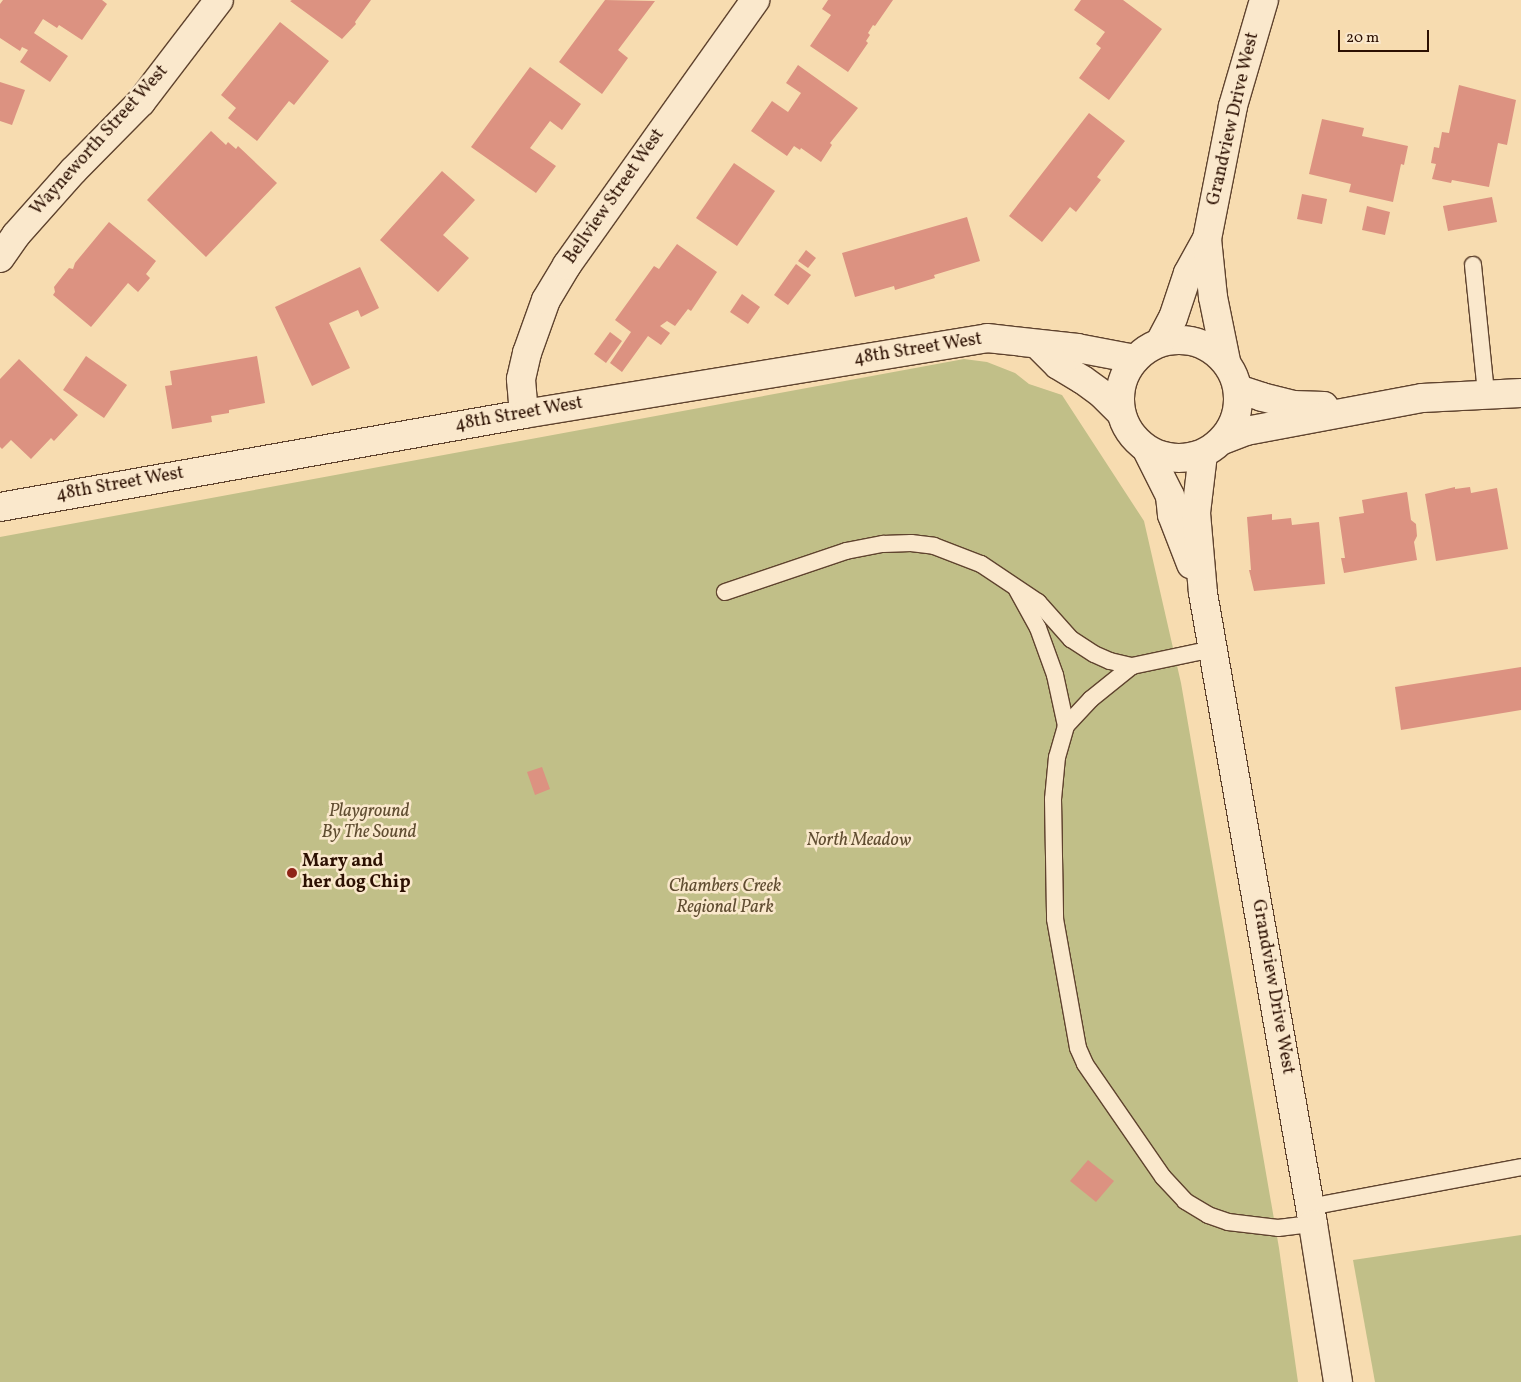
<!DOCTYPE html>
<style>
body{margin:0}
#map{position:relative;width:1521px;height:1382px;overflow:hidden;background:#f7dcb0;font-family:Vollkorn,serif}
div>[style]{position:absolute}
.green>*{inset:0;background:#c1bf88}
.building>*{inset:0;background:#dc9281}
.roads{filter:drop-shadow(1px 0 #5f432e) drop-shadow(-1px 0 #5f432e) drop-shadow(0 1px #5f432e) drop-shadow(0 -1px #5f432e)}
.service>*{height:16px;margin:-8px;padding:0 8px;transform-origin:8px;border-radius:8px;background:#fae8cc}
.minor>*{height:28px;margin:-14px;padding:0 14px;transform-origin:14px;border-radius:14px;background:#fae8cc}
.tertiary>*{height:28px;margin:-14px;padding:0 14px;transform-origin:14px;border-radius:14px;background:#fae8cc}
.tertiary>.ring{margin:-14px;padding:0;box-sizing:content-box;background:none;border:28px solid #fae8cc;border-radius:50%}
.dots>*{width:14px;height:14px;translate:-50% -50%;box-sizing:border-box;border:2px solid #fae8cc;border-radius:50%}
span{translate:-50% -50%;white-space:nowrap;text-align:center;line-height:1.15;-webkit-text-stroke:5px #fae8cc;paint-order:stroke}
.street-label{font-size:18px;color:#2c1002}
.park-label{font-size:18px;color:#604d31;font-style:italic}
.poi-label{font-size:18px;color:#2c1002;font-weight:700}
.left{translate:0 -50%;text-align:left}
.scale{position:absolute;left:1338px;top:30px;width:91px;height:22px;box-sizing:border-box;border:2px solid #2c1002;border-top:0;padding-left:6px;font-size:15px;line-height:18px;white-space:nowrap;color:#2c1002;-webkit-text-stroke:4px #fae8cc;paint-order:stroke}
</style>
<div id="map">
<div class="green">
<i style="clip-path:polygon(964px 359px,987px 362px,1015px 373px,1029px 384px,1062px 395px,1144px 521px,1181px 683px,1279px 1248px,1298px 1382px,0 1382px,0 537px)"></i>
<i style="clip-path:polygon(1521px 1235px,1521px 1382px,1375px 1382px,1353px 1260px)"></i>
</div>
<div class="building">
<i style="clip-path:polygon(3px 0,102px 0,107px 4px,82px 40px,59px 25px,57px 28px,43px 19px,34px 33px,68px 56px,50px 82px,20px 62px,28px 50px,22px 47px,20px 51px,0 38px,0 4px)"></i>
<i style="clip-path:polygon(292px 0,371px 0,355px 22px,356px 24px,342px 39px,290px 1px)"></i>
<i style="clip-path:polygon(605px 0,655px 1px,618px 50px,628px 58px,602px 94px,559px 62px)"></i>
<i style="clip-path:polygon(828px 0,893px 0,875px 26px,873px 25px,868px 33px,870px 35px,866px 41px,868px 43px,848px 72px,810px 46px,831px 15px,822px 9px)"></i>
<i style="clip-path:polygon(1081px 0,1123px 0,1162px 29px,1109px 100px,1079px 78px,1101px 48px,1096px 44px,1105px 32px,1074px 10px)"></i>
<i style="clip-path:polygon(280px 22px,329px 61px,294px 105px,289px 101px,257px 141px,228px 118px,236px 108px,221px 95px)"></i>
<i style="clip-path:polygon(798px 65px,858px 108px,830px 143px,832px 145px,821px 162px,801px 148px,800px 150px,794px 146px,787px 156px,751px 131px,772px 101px,788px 112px,801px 93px,786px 83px)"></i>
<i style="clip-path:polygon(530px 67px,581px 104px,562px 130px,550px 121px,530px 148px,556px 166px,536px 193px,471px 147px)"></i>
<i style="clip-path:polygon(0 82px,25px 90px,12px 125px,0 121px)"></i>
<i style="clip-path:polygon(1459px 85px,1516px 100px,1507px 145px,1498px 143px,1489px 187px,1452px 180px,1451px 183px,1432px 179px,1436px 164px,1431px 163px,1434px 147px,1439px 148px,1442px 132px,1449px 133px)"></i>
<i style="clip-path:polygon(1089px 113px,1125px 141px,1097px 177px,1101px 180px,1076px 212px,1070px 207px,1042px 242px,1009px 216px)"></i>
<i style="clip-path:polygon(1322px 119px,1364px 128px,1362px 136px,1408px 146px,1404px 165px,1401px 164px,1393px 202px,1349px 192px,1351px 184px,1309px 174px)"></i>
<i style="clip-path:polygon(211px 131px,226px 145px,228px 142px,236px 149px,238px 146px,277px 183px,206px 257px,147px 200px)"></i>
<i style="clip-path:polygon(734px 163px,775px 191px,737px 246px,696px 218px)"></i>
<i style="clip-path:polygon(442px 171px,475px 200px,443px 235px,469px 258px,438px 292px,380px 240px)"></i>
<i style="clip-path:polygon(1302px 194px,1327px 199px,1322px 224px,1297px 219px)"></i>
<i style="clip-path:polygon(1492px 197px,1497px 222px,1448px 231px,1443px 206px)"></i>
<i style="clip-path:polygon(1367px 206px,1390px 212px,1385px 235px,1362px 230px)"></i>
<i style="clip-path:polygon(967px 217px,980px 261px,934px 275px,935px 278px,895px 290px,894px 286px,855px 297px,842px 253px)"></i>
<i style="clip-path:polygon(109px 222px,156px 261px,146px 274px,150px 278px,138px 292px,128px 283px,91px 327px,53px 295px,55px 292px,54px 287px,69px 268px,73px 269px,75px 263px)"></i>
<i style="clip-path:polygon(677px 244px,717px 272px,691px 311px,688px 309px,675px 326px,667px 321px,660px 326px,670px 333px,661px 345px,648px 336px,622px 372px,610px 363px,631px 332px,615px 320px,654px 266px,659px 269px)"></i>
<i style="clip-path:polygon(806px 250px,816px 258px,808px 268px,798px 261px)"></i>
<i style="clip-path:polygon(796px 264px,811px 275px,788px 305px,774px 295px)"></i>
<i style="clip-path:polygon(360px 267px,379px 308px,361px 317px,358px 310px,329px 323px,350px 368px,312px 386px,275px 307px)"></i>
<i style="clip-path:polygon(742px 294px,760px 307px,748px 324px,730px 312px)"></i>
<i style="clip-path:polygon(610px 332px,622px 341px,606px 363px,594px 354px)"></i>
<i style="clip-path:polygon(86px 356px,127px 385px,104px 418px,63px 390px)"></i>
<i style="clip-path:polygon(257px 356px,265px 403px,229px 410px,229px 413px,211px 416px,212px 422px,172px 429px,165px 386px,172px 385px,170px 371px)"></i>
<i style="clip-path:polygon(19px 359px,78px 415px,54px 441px,51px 438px,31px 459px,11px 440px,2px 449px,0 447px,0 379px)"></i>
<i style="clip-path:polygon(1455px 487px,1455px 489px,1470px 487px,1471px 493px,1497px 488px,1508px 549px,1436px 561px,1425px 494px)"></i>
<i style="clip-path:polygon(1407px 492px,1411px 520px,1416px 524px,1417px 536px,1414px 542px,1417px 560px,1344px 573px,1341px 558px,1345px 558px,1339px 517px,1364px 513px,1362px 500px)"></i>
<i style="clip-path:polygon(1272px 514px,1272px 520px,1291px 518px,1292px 525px,1319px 522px,1325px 584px,1254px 591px,1249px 570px,1251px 570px,1247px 517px)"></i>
<i style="clip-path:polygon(1521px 667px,1521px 710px,1401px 730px,1395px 687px)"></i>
<i style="clip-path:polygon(542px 767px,550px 789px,535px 795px,527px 772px)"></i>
<i style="clip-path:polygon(1088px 1160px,1114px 1181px,1096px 1202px,1070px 1181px)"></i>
</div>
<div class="roads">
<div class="service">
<i style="left:1473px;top:265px;width:129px;rotate:84.2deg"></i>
<i style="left:1017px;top:590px;width:43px;rotate:61.1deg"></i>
<i style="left:1038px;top:628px;width:50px;rotate:70.1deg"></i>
<i style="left:1055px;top:675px;width:52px;rotate:77.8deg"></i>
<i style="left:725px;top:592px;width:128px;rotate:-18.7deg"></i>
<i style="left:846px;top:551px;width:38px;rotate:-11deg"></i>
<i style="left:883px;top:544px;width:28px;rotate:-2deg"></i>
<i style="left:911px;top:543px;width:23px;rotate:7deg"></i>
<i style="left:934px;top:546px;width:50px;rotate:21deg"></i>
<i style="left:981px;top:564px;width:69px;rotate:33.7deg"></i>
<i style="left:1038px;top:602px;width:50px;rotate:48.3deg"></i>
<i style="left:1071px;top:639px;width:27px;rotate:33deg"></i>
<i style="left:1094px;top:654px;width:17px;rotate:24deg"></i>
<i style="left:1110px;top:661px;width:23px;rotate:13deg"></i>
<i style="left:1132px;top:666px;width:83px;rotate:-11.9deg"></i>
<i style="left:1132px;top:666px;width:53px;rotate:141.2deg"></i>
<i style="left:1091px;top:699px;width:37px;rotate:133deg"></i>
<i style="left:1066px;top:726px;width:32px;rotate:106deg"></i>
<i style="left:1057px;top:757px;width:42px;rotate:95.4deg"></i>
<i style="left:1053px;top:799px;width:120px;rotate:89deg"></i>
<i style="left:1055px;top:919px;width:131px;rotate:79.9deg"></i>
<i style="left:1078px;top:1048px;width:17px;rotate:66deg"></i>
<i style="left:1085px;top:1064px;width:137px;rotate:55.4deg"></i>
<i style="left:1163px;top:1177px;width:33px;rotate:47deg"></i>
<i style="left:1185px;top:1201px;width:27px;rotate:31deg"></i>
<i style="left:1208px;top:1215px;width:21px;rotate:19deg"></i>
<i style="left:1228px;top:1222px;width:50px;rotate:6.8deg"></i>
<i style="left:1278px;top:1228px;width:35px;rotate:-7deg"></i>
<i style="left:1310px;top:1207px;width:215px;rotate:-10.7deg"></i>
</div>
<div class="minor">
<i style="left:0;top:258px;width:28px;rotate:-55deg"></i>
<i style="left:16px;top:235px;width:86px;rotate:-48.3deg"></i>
<i style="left:73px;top:171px;width:97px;rotate:-45.4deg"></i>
<i style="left:141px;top:102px;width:128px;rotate:-52.6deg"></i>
<i style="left:1038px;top:345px;width:28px;rotate:45deg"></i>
<i style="left:1058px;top:365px;width:29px;rotate:31deg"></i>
<i style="left:1083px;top:380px;width:24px;rotate:36deg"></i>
<i style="left:1102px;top:394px;width:27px;rotate:45deg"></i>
<i style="left:1238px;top:389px;width:25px;rotate:18deg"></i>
<i style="left:1262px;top:397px;width:32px;rotate:14deg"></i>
<i style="left:1293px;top:405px;width:31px;rotate:2deg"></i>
<i style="left:524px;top:414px;width:35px;rotate:-95deg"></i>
<i style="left:521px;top:379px;width:27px;rotate:-77deg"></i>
<i style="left:527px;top:353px;width:56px;rotate:-70.3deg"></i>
<i style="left:546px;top:300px;width:41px;rotate:-59deg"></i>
<i style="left:567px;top:265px;width:325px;rotate:-54.6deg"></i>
<i style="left:1223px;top:440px;width:25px;rotate:-21deg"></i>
<i style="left:1246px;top:431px;width:179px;rotate:-10.6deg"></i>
<i style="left:1422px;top:398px;width:99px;rotate:-2.9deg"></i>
<i style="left:0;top:507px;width:532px;rotate:-10.06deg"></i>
<i style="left:524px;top:414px;width:469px;rotate:-9.3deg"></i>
<i style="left:987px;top:338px;width:91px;rotate:6.3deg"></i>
<i style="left:1077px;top:348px;width:59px;rotate:10.7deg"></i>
</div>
<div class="tertiary">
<i class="ring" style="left:1120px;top:340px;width:90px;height:90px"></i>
<i style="left:1160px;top:342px;width:27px;rotate:-62deg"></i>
<i style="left:1173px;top:318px;width:47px;rotate:-71.6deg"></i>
<i style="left:1188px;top:273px;width:39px;rotate:-61deg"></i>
<i style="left:1226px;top:361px;width:65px;rotate:-101.5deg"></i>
<i style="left:1213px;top:297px;width:58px;rotate:-95.9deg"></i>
<i style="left:1207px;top:239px;width:136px;rotate:-78.9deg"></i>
<i style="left:1233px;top:106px;width:110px;rotate:-73.7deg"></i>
<i style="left:1147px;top:450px;width:51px;rotate:63.4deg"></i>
<i style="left:1170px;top:496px;width:19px;rotate:84deg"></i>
<i style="left:1172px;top:515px;width:53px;rotate:68.8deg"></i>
<i style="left:1203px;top:454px;width:59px;rotate:96.8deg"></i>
<i style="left:1196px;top:513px;width:80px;rotate:85deg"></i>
<i style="left:1203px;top:593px;width:641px;rotate:80.11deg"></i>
<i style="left:1313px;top:1224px;width:160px;rotate:81deg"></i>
</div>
</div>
<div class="dots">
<i style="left:292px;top:873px;background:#8f2418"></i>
</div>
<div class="street-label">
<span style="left:1234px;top:119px;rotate:-77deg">Grandview Drive West</span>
<span style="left:100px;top:141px;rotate:-48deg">Wayneworth Street West</span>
<span style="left:615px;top:197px;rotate:-55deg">Bellview Street West</span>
<span style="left:918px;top:350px;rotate:-9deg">48th Street West</span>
<span style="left:519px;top:415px;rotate:-10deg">48th Street West</span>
<span style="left:120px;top:485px;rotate:-10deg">48th Street West</span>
<span style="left:1272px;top:987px;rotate:80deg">Grandview Drive West</span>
</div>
<div class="park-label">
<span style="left:369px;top:823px">Playground<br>By The Sound</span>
<span style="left:859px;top:841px">North Meadow</span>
<span style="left:725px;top:898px">Chambers Creek<br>Regional Park</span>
</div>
<div class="poi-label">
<span class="left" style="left:302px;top:873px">Mary and<br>her dog Chip</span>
</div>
<div class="scale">20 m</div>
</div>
